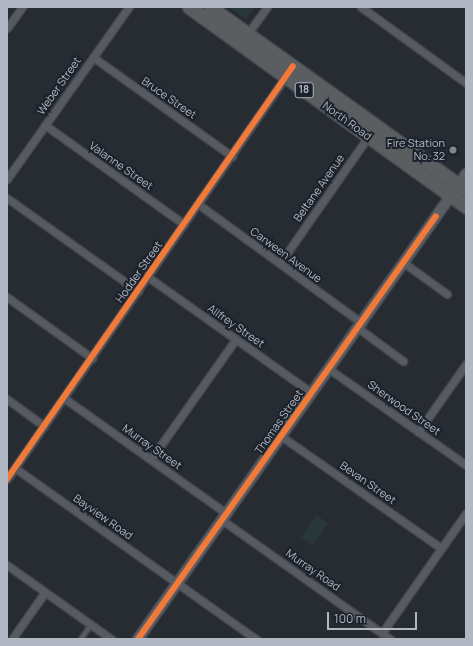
<!DOCTYPE html>
<style>
body{margin:0}
#map{position:relative;width:473px;height:646px;overflow:hidden;background:#272c32;font-family:Manrope,sans-serif}
div>[style]{position:absolute}
.green>*{inset:0;background:#283738}
.roads{filter:drop-shadow(1px 0 #44484d) drop-shadow(-1px 0 #44484d) drop-shadow(0 1px #44484d) drop-shadow(0 -1px #44484d)}
.lane>*{height:3.5px;margin:-1.75px;padding:0 1.75px;transform-origin:1.75px;border-radius:1.75px;background:#575a60}
.street>*{height:7px;margin:-3.5px;padding:0 3.5px;transform-origin:3.5px;border-radius:3.5px;background:#575a60}
.secondary>*{height:10px;margin:-5px;padding:0 5px;transform-origin:5px;border-radius:5px;background:#5b5e64}
.highway>*{height:13px;margin:-6.5px;padding:0 6.5px;transform-origin:6.5px;border-radius:6.5px;background:#5b5e61}
.cycleway>*{height:6px;margin:-3px;padding:0 3px;transform-origin:3px;border-radius:3px;background:#f17a3a}
.dots>*{width:11px;height:11px;translate:-50% -50%;box-sizing:border-box;border:2px solid #1c222b;border-radius:50%}
span{translate:-50% -50%;white-space:nowrap;text-align:center;line-height:1.15;-webkit-text-stroke:4px #1c222b;paint-order:stroke}
.shield-label span{padding:1px 3px;background:#1c222b;border:1px solid;border-radius:3px;-webkit-text-stroke-width:0}
.shield-label{font-size:10px;color:#b1b8c3;font-weight:700}
.street-label{font-size:11px;color:#b1b8c3}
.poi-label{font-size:11px;color:#b1b8c3}
.right{translate:-100% -50%;text-align:right}
.frame{position:absolute;inset:0;border:8px solid #b1b8c3;pointer-events:none}
.scale{position:absolute;left:327px;top:612px;width:90px;height:18px;box-sizing:border-box;border:2px solid #b1b8c3;border-top:0;padding-left:5px;font-size:12px;line-height:14px;white-space:nowrap;color:#b1b8c3;-webkit-text-stroke:3px #1c222b;paint-order:stroke}
</style>
<div id="map">
<div class="green">
<i style="clip-path:polygon(229px 7px,255px 7px,246px 19px)"></i>
<i style="clip-path:polygon(316px 515px,328px 523px,313px 545px,301px 537px)"></i>
</div>
<div class="roads">
<div class="lane">
<i style="left:81px;top:639px;width:17px;rotate:-54deg"></i>
</div>
<div class="street">
<i style="left:361px;top:7px;width:130px;rotate:35.9deg"></i>
<i style="left:7px;top:28px;width:26px;rotate:-54deg"></i>
<i style="left:246px;top:36px;width:36px;rotate:-54deg"></i>
<i style="left:93px;top:57px;width:171px;rotate:35.5deg"></i>
<i style="left:45px;top:125px;width:171px;rotate:35.5deg"></i>
<i style="left:7px;top:179px;width:211px;rotate:-54.7deg"></i>
<i style="left:7px;top:198px;width:161px;rotate:35.4deg"></i>
<i style="left:198px;top:204px;width:203px;rotate:36deg"></i>
<i style="left:280px;top:263px;width:157px;rotate:-55.1deg"></i>
<i style="left:404px;top:263px;width:53px;rotate:35.8deg"></i>
<i style="left:148px;top:277px;width:201px;rotate:35.3deg"></i>
<i style="left:7px;top:297px;width:105px;rotate:35.7deg"></i>
<i style="left:358px;top:328px;width:56px;rotate:36.3deg"></i>
<i style="left:329px;top:369px;width:167px;rotate:35deg"></i>
<i style="left:64px;top:398px;width:200px;rotate:35.4deg"></i>
<i style="left:7px;top:399px;width:46px;rotate:36.1deg"></i>
<i style="left:418px;top:432px;width:83px;rotate:-54.8deg"></i>
<i style="left:281px;top:436px;width:195px;rotate:35deg"></i>
<i style="left:151px;top:459px;width:147px;rotate:-54.7deg"></i>
<i style="left:15px;top:468px;width:296px;rotate:35.4deg"></i>
<i style="left:7px;top:479px;width:492px;rotate:-55.3deg"></i>
<i style="left:222px;top:520px;width:206px;rotate:35.3deg"></i>
<i style="left:7px;top:565px;width:128px;rotate:35.4deg"></i>
<i style="left:382px;top:633px;width:146px;rotate:-55deg"></i>
<i style="left:12px;top:639px;width:57px;rotate:-54.9deg"></i>
</div>
<div class="secondary">
<i style="left:138px;top:639px;width:569px;rotate:-54.8deg"></i>
</div>
<div class="highway">
<i style="left:189px;top:7px;width:342px;rotate:35.8deg"></i>
<i style="left:210px;top:7px;width:315px;rotate:35.6deg"></i>
</div>
</div>
<div class="cycleway">
<i style="left:7px;top:479px;width:502px;rotate:-55.3deg"></i>
<i style="left:138px;top:639px;width:517px;rotate:-54.84deg"></i>
</div>
<div class="dots">
<i style="left:453px;top:150px;background:#818790"></i>
</div>
<div class="shield-label">
<span style="left:304px;top:90px">18</span>
</div>
<div class="street-label">
<span style="left:59px;top:86px;rotate:-55deg">Weber Street</span>
<span style="left:169px;top:98px;rotate:35deg">Bruce Street</span>
<span style="left:347px;top:121px;rotate:36deg">North Road</span>
<span style="left:121px;top:166px;rotate:35deg">Valanne Street</span>
<span style="left:319px;top:188px;rotate:-55deg">Beltane Avenue</span>
<span style="left:286px;top:255px;rotate:36deg">Carween Avenue</span>
<span style="left:139px;top:272px;rotate:-55deg">Hodder Street</span>
<span style="left:236px;top:326px;rotate:35deg">Allfrey Street</span>
<span style="left:404px;top:408px;rotate:35deg">Sherwood Street</span>
<span style="left:279px;top:422px;rotate:-55deg">Thomas Street</span>
<span style="left:152px;top:447px;rotate:35deg">Murray Street</span>
<span style="left:368px;top:483px;rotate:35deg">Bevan Street</span>
<span style="left:103px;top:517px;rotate:35deg">Bayview Road</span>
<span style="left:313px;top:570px;rotate:35deg">Murray Road</span>
</div>
<div class="poi-label">
<span class="right" style="left:445px;top:150px">Fire Station<br>No. 32</span>
</div>
<div class="frame"></div>
<div class="scale">100 m</div>
</div>
